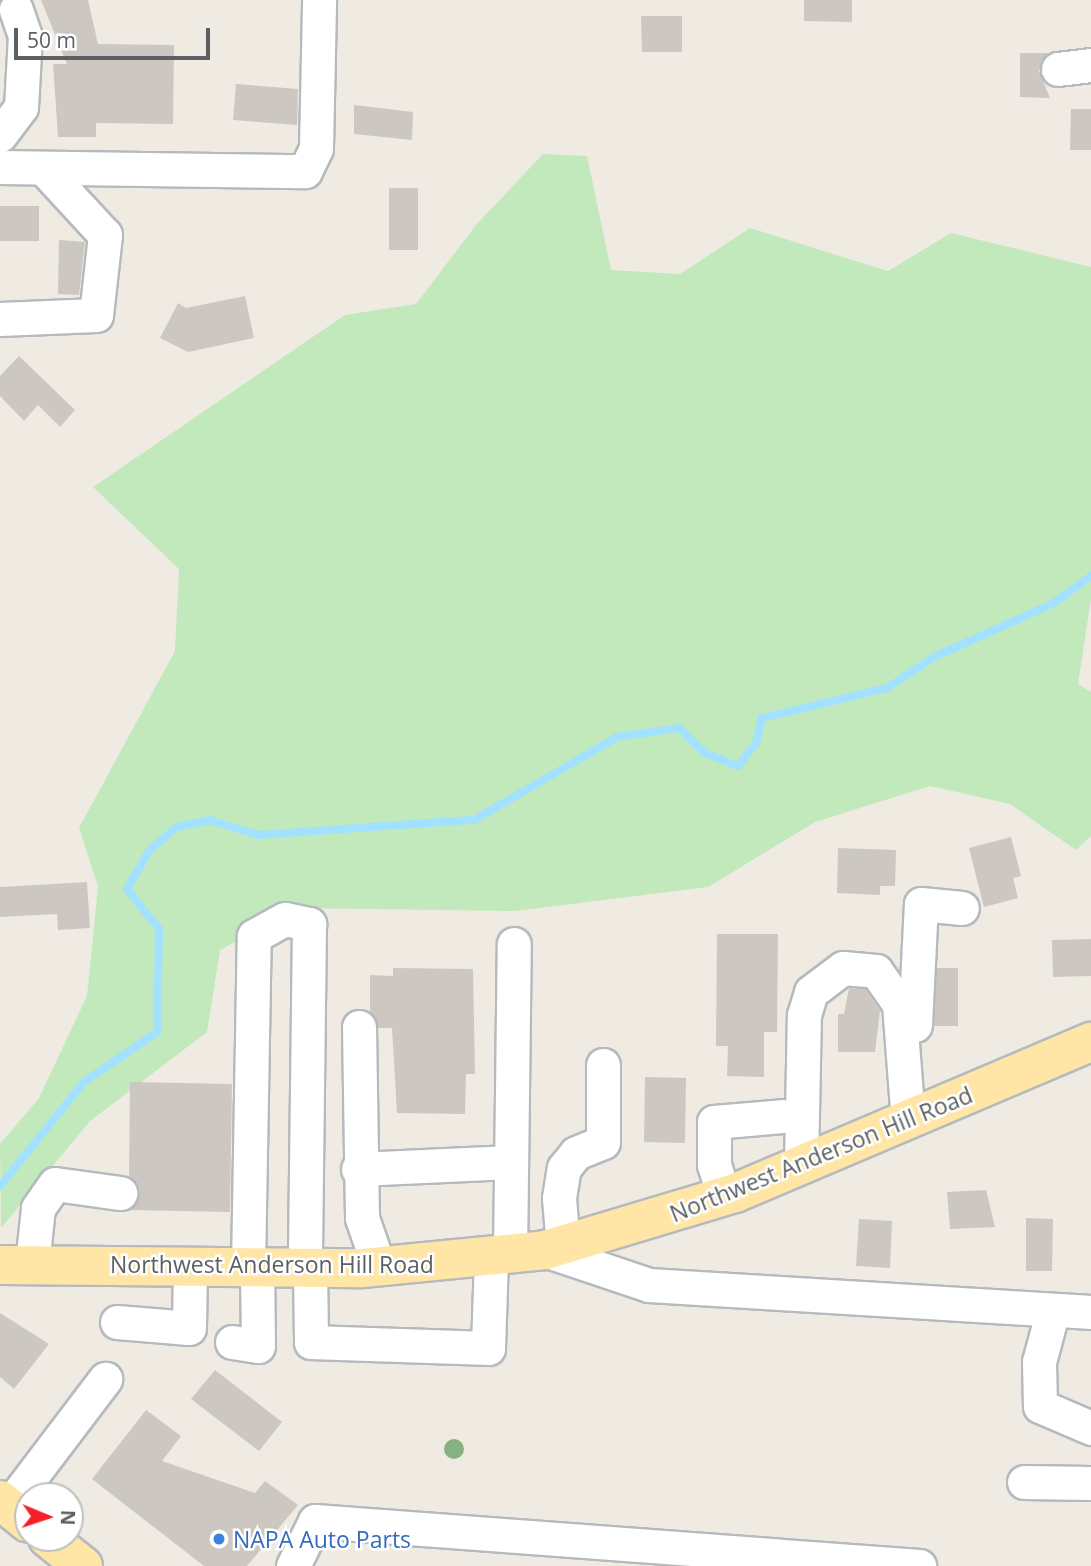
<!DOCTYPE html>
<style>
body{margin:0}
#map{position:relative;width:1091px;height:1566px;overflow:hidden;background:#efebe2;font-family:"Open Sans",sans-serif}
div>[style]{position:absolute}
.green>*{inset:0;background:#c2e9bc}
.stream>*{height:8px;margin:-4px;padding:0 4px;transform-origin:4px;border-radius:4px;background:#a2e1ff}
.building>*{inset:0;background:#ccc7c1}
.roads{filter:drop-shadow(2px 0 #b5babe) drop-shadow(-2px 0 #b5babe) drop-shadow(0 2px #b5babe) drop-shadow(0 -2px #b5babe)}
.minor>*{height:33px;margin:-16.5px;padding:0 16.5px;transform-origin:16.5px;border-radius:16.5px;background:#fff}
.major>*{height:38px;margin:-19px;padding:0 19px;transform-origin:19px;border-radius:19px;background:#ffe6a7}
.trees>*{width:20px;height:20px;margin:-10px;border-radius:50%;background:#87b17e}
.dots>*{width:19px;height:19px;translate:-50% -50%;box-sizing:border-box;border:4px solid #fff;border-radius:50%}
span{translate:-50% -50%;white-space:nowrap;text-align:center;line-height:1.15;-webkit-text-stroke:5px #fff;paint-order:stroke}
.street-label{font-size:23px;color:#5b6065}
.shop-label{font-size:23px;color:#366cbe}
.left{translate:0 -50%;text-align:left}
.north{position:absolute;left:14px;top:1482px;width:70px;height:70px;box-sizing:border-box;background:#fff;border:2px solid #bdbfc1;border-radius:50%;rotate:92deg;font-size:19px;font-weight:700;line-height:28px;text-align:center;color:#5b6065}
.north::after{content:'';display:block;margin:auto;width:24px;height:32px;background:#f72028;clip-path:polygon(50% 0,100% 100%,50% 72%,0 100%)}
.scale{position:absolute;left:14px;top:28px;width:196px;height:32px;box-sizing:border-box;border:4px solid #5b6065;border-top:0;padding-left:9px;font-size:21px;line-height:24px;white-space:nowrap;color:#5b6065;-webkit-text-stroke:5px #fff;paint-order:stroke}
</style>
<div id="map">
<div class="green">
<i style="clip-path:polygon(543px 154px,587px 156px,611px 270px,680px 274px,750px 228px,888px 271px,951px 233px,1091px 267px,1091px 599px,1078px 684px,1091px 692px,1091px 836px,1076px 850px,1010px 804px,930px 786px,815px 822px,708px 887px,515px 911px,298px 908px,220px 950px,207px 1032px,90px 1121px,1px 1228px,0 1144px,39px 1098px,87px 996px,98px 886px,79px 828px,175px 651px,179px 569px,93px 487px,345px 315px,416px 304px,476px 225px)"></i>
</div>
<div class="stream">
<i style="left:0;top:1186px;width:134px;rotate:-51.1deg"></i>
<i style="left:84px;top:1082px;width:88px;rotate:-34.4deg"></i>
<i style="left:157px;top:1032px;width:103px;rotate:-88.9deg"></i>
<i style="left:159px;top:929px;width:51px;rotate:-128.7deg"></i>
<i style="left:127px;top:889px;width:44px;rotate:-59.9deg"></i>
<i style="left:149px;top:851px;width:37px;rotate:-41deg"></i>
<i style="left:177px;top:827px;width:33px;rotate:-12deg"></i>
<i style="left:209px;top:820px;width:51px;rotate:17deg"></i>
<i style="left:258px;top:835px;width:217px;rotate:-4deg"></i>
<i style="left:474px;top:820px;width:165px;rotate:-30.1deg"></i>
<i style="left:617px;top:737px;width:63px;rotate:-8.3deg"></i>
<i style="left:679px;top:728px;width:36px;rotate:44deg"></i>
<i style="left:705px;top:753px;width:35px;rotate:22deg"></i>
<i style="left:738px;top:766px;width:29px;rotate:-52deg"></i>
<i style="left:756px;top:743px;width:26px;rotate:-77deg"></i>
<i style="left:762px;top:718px;width:129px;rotate:-13.5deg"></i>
<i style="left:887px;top:688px;width:56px;rotate:-33.4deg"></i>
<i style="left:934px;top:657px;width:129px;rotate:-24.2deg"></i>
<i style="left:1052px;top:604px;width:48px;rotate:-35.7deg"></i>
</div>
<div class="building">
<i style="clip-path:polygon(41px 0,88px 0,98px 44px,174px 45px,173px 124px,96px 123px,96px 137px,58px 137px,53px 64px,67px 64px)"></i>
<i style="clip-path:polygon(804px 0,852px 0,852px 22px,804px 21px)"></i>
<i style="clip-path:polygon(641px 16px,682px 16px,682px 52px,642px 52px)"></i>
<i style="clip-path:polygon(1020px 53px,1048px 53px,1039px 71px,1050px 98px,1020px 97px)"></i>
<i style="clip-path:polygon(236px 84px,298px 89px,297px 125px,233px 120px)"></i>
<i style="clip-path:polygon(354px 105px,413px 112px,412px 140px,354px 134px)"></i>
<i style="clip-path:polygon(1071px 109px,1091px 109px,1091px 150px,1070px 150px)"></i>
<i style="clip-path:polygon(389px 188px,418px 188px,418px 250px,389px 250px)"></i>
<i style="clip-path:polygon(0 206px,39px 206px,39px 241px,0 241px)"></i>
<i style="clip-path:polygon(59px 240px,85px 242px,79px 295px,58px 294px)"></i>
<i style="clip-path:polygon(245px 296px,254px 338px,188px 352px,160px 338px,178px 303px,186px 308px)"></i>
<i style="clip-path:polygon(19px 356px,75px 410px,60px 427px,38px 405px,24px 421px,0 396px,0 376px)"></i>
<i style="clip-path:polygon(1011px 837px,1021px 876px,1013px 878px,1018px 898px,984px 907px,969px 848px)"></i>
<i style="clip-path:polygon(838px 848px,896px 850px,895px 886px,880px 886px,880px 895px,837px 893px)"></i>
<i style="clip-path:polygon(87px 882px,90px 928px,58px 930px,57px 914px,0 917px,0 887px)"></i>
<i style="clip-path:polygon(717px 934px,778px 934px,777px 1032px,764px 1032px,764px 1077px,727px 1076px,728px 1046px,716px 1046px)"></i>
<i style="clip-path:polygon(1091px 939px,1091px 976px,1053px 977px,1052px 940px)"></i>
<i style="clip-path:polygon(393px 968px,473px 969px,475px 1074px,466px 1074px,465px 1114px,397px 1113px,392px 1028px,378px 1028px,370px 1011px,370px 975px,393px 976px)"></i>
<i style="clip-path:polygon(937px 968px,958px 968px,958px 1026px,934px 1026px)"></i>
<i style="clip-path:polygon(849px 988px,865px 989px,880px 1011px,875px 1052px,838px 1052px,838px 1014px,844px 1014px)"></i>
<i style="clip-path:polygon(645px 1077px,686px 1078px,685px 1143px,644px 1142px)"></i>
<i style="clip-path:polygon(130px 1082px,232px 1084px,230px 1212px,129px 1210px,139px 1195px,129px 1177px)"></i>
<i style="clip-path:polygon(986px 1190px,995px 1227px,950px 1229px,947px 1192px)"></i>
<i style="clip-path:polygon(1026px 1218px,1053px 1219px,1052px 1271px,1026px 1271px)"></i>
<i style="clip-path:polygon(859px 1219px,892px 1221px,890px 1268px,856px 1266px)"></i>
<i style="clip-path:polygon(0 1313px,49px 1344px,14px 1389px,0 1377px)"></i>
<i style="clip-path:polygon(215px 1370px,282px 1422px,259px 1451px,191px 1399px)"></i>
<i style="clip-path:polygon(146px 1410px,181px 1436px,162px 1461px,255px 1493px,265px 1481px,298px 1505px,247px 1566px,204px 1566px,92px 1479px)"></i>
</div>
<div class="roads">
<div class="minor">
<i style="left:1058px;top:69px;width:33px;rotate:-7deg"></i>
<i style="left:0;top:135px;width:35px;rotate:-53deg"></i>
<i style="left:21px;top:107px;width:71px;rotate:-86.8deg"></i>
<i style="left:25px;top:36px;width:28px;rotate:-109deg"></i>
<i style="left:0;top:167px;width:305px;rotate:0.8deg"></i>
<i style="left:305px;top:171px;width:25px;rotate:-64deg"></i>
<i style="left:316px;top:148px;width:148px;rotate:-88.8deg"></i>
<i style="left:0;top:319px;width:96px;rotate:-2.4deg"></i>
<i style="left:96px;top:315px;width:81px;rotate:-83.6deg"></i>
<i style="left:105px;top:235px;width:90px;rotate:-132.7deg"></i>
<i style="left:915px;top:1025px;width:121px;rotate:-87.2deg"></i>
<i style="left:921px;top:904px;width:41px;rotate:5.6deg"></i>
<i style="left:359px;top:1027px;width:191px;rotate:89.1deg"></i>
<i style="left:362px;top:1218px;width:52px;rotate:70.9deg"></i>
<i style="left:801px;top:1166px;width:151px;rotate:-88.9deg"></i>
<i style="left:804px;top:1015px;width:24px;rotate:-73deg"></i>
<i style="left:811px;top:992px;width:40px;rotate:-37deg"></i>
<i style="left:843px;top:968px;width:33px;rotate:5deg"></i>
<i style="left:876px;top:971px;width:40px;rotate:55.1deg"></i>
<i style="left:899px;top:1004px;width:116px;rotate:85.6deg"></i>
<i style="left:358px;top:1169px;width:153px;rotate:-2.6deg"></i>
<i style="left:724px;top:1197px;width:34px;rotate:-107deg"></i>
<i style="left:714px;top:1165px;width:43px;rotate:-90deg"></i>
<i style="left:714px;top:1122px;width:68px;rotate:-5deg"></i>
<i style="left:563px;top:1246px;width:48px;rotate:-94.8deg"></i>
<i style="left:559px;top:1198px;width:30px;rotate:-81deg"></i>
<i style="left:564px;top:1168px;width:19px;rotate:-51deg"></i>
<i style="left:576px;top:1153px;width:29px;rotate:-22deg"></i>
<i style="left:603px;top:1142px;width:77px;rotate:-90deg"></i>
<i style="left:545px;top:1250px;width:110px;rotate:18.6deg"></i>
<i style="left:649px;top:1285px;width:443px;rotate:3.5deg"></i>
<i style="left:510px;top:1255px;width:311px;rotate:-89.3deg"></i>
<i style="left:32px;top:1264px;width:56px;rotate:-83.9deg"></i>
<i style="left:38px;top:1208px;width:29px;rotate:-55deg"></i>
<i style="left:55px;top:1184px;width:66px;rotate:7.9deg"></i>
<i style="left:248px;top:1267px;width:331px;rotate:-89deg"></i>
<i style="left:254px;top:936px;width:35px;rotate:-29deg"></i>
<i style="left:285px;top:919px;width:25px;rotate:12deg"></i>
<i style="left:309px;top:924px;width:344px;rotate:90.7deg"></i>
<i style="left:310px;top:1268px;width:74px;rotate:89.2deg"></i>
<i style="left:311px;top:1342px;width:177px;rotate:1.9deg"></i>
<i style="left:488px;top:1348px;width:91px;rotate:-88.1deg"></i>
<i style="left:1053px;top:1310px;width:54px;rotate:105.1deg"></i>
<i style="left:1039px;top:1362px;width:44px;rotate:88.7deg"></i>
<i style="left:1040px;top:1406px;width:56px;rotate:23.3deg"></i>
<i style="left:117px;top:1322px;width:72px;rotate:4.8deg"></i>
<i style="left:189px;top:1328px;width:62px;rotate:-89.1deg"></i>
<i style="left:232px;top:1342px;width:26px;rotate:9deg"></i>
<i style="left:258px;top:1346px;width:79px;rotate:-90.7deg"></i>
<i style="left:1024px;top:1482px;width:67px;rotate:0.9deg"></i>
<i style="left:8px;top:1507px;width:161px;rotate:-52.8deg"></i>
<i style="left:293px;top:1566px;width:50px;rotate:-63.9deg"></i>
<i style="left:315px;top:1521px;width:606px;rotate:4.26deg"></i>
</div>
<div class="major">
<i style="left:0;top:1265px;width:363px;rotate:0.5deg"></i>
<i style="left:363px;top:1268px;width:183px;rotate:-5.6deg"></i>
<i style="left:545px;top:1250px;width:198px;rotate:-16.7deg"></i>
<i style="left:735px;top:1193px;width:387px;rotate:-23deg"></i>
<i style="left:0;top:1500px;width:36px;rotate:39deg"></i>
<i style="left:48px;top:1538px;width:45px;rotate:38.7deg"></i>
</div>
</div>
<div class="trees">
<i style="left:454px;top:1449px"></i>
</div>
<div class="dots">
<i style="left:219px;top:1539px;background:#3f7fe0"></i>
</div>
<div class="street-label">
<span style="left:821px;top:1154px;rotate:-22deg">Northwest Anderson Hill Road</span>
<span style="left:272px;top:1264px">Northwest Anderson Hill Road</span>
</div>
<div class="shop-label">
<span class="left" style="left:233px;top:1539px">NAPA Auto Parts</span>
</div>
<div class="north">N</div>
<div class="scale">50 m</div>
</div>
